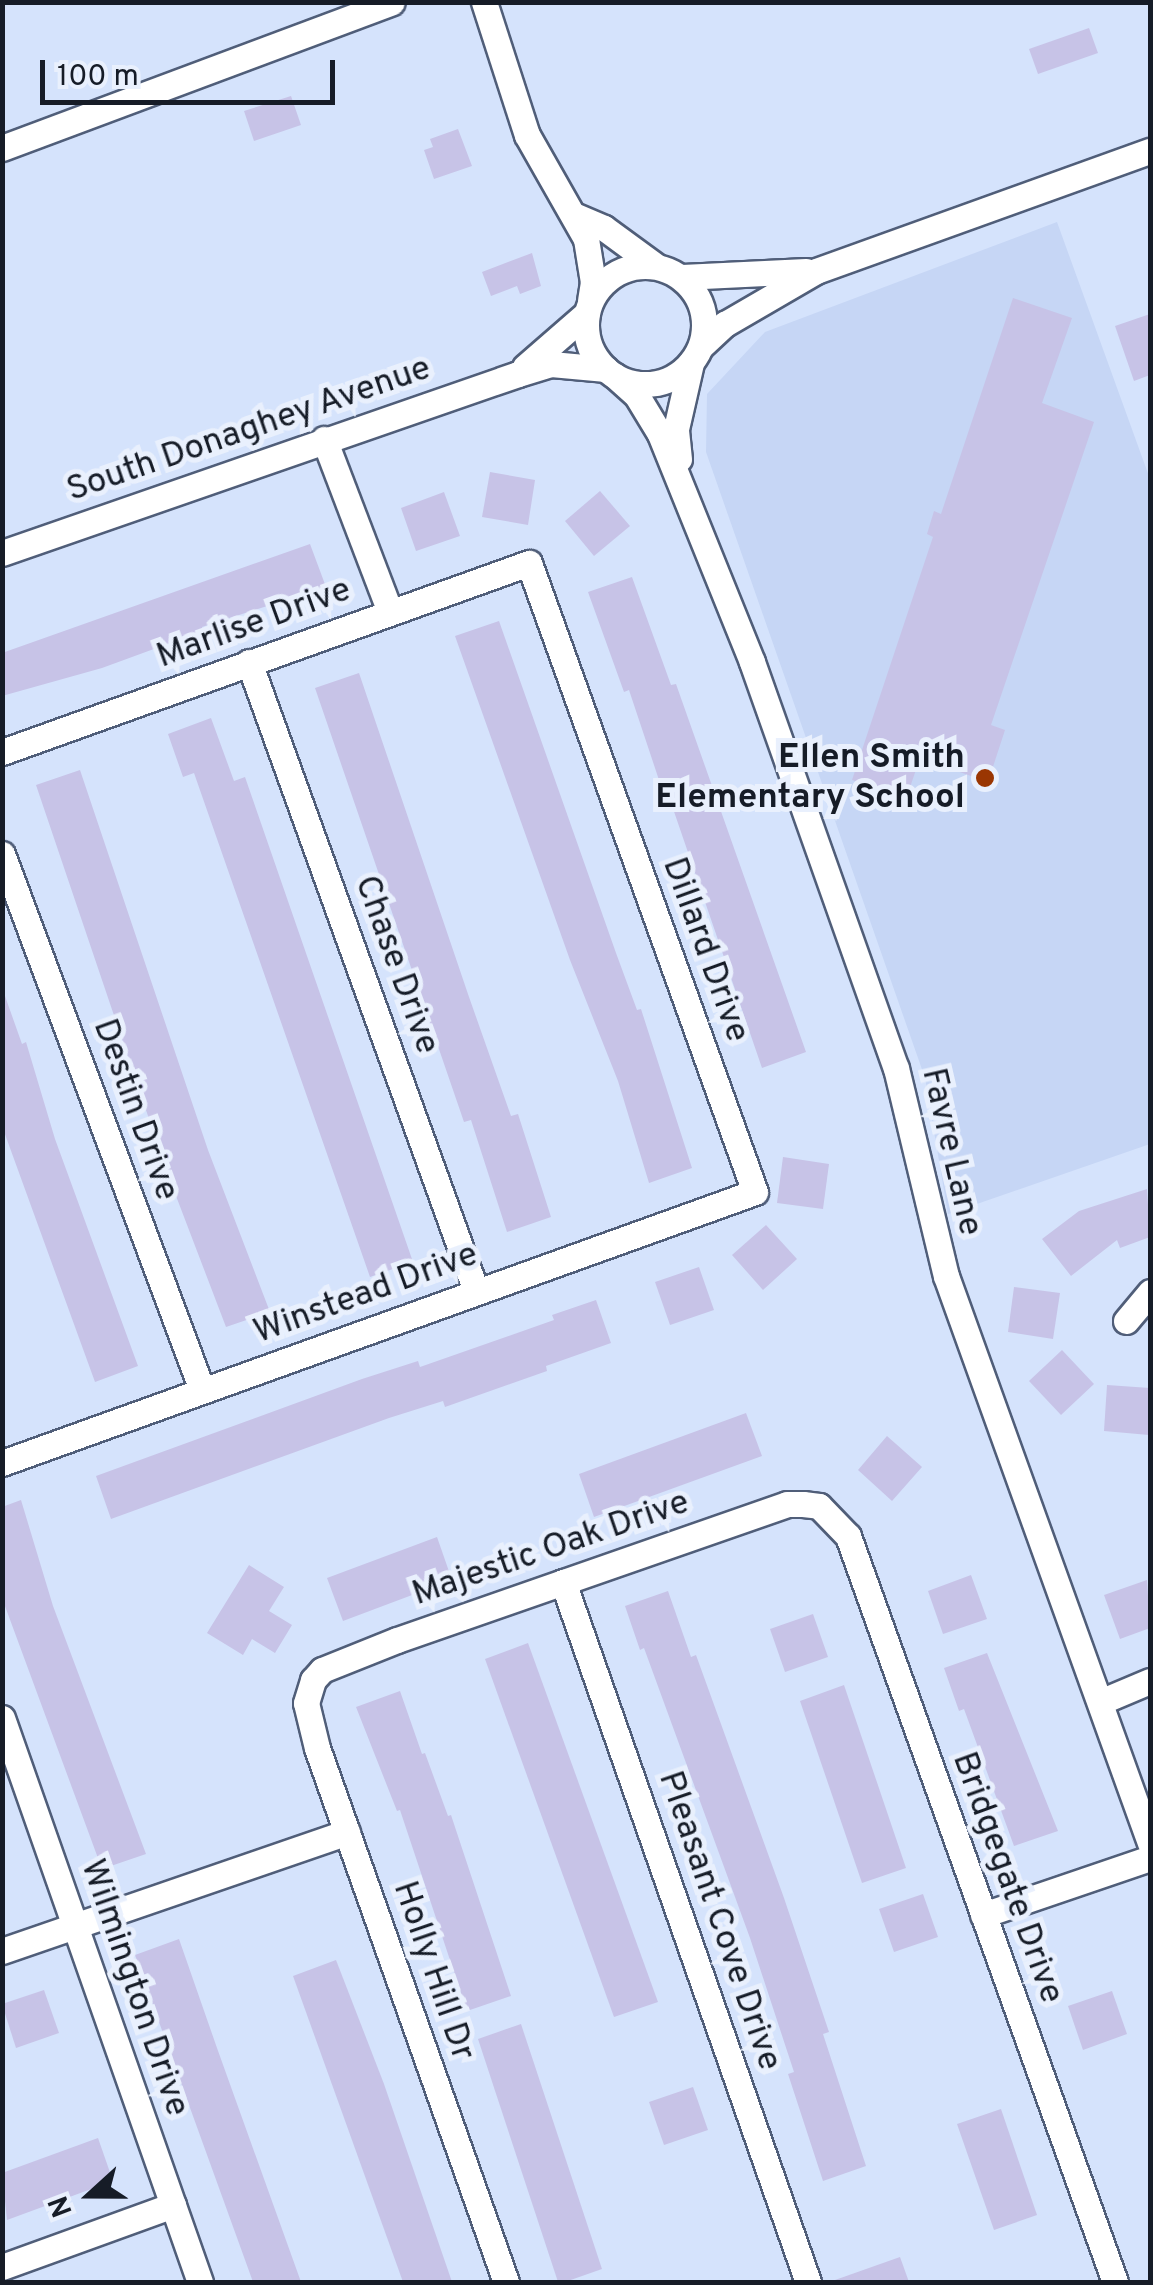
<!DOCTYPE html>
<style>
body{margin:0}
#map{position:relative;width:1153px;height:2285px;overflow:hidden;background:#d5e3fc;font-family:Overpass,sans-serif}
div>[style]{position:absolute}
.built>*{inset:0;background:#c6d6f5}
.building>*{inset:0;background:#c7c3e7}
.roads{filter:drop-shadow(2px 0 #505e79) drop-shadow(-2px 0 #505e79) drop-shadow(0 2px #505e79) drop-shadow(0 -2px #505e79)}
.minor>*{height:25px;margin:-12.5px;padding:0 12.5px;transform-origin:12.5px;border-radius:12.5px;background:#fff}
.minor>.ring{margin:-12.5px;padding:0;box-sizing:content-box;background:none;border:25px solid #fff;border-radius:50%}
.dots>*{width:28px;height:28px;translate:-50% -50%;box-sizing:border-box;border:5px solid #e9f0fd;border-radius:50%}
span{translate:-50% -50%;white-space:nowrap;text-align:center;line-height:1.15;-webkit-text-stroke:10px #e9f0fd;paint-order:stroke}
.street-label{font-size:35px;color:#161c27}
.poi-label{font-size:35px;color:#161c27;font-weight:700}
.right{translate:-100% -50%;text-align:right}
.frame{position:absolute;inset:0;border:5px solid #161c27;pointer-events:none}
.north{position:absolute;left:40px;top:2145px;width:100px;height:100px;-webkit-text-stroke:8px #e9f0fd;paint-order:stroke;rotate:249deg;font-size:28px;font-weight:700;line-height:40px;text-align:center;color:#161c27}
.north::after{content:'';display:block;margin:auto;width:35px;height:45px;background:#161c27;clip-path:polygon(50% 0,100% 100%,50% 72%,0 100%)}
.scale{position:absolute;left:40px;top:60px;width:295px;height:45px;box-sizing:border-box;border:5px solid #161c27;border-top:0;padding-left:12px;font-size:30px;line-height:35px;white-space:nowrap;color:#161c27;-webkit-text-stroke:8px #e9f0fd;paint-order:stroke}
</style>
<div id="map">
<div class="built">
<i style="clip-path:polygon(1057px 222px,1150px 479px,1150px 1144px,948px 1214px,925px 1078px,706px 452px,707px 394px,765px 332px)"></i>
</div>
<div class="building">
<i style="clip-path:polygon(1089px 28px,1098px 53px,1038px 74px,1029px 49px)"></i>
<i style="clip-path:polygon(291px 96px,301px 125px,254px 141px,244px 111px)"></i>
<i style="clip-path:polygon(458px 129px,472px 166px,434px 179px,424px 150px,433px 147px,430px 139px)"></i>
<i style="clip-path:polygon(532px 253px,541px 286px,520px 294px,517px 286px,491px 296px,482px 272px)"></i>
<i style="clip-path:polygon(1013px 298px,1072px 318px,1042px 403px,1094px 422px,991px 725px,1005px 730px,988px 782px,920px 758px,906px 799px,852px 780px,933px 537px,927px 534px,934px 511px,941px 514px)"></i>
<i style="clip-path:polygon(1150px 314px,1150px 375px,1134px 381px,1115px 326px)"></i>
<i style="clip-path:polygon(490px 472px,535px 480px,528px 525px,482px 517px)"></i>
<i style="clip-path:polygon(600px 491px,630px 526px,594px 556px,565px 521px)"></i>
<i style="clip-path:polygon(444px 492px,460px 536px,416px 551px,401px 508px)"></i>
<i style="clip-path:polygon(310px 544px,326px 587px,202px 627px,203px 631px,102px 668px,2px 696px,2px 653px)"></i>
<i style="clip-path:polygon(632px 577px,671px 685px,676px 684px,806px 1052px,762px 1068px,669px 797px,665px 798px,629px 690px,624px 692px,588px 592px)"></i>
<i style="clip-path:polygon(499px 621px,616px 953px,637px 1010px,641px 1009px,692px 1168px,649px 1183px,618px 1081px,570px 960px,455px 636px)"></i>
<i style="clip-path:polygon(359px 673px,469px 997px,511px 1116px,518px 1114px,551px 1217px,507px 1232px,471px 1120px,464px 1122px,315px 688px)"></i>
<i style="clip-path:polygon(211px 718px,234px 781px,245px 777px,413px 1262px,370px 1277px,194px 773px,183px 777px,168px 734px)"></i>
<i style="clip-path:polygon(80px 770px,208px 1150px,270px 1312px,226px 1327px,168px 1175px,36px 785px)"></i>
<i style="clip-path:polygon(5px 996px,22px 1044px,26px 1042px,55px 1139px,138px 1366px,95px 1382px,2px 1126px)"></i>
<i style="clip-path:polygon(783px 1157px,829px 1164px,823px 1209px,777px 1203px)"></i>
<i style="clip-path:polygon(1147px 1189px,1150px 1237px,1120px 1248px,1117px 1240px,1071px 1276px,1042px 1239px,1079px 1211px)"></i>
<i style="clip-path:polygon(766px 1225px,797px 1259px,763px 1290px,732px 1255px)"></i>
<i style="clip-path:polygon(699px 1267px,714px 1310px,670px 1325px,655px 1282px)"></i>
<i style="clip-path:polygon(1014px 1287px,1060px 1293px,1053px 1339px,1008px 1332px)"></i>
<i style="clip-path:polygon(596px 1300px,611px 1343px,546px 1366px,547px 1371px,445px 1407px,443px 1401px,389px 1418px,111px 1519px,96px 1476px,362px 1379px,418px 1361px,420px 1367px,554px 1320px,552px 1315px)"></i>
<i style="clip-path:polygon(1062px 1350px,1094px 1384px,1061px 1415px,1029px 1381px)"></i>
<i style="clip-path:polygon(1107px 1385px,1150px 1388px,1149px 1435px,1104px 1431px)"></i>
<i style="clip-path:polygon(746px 1413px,762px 1456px,594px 1517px,579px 1474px)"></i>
<i style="clip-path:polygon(887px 1436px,922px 1467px,892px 1501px,858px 1470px)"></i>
<i style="clip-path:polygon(21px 1500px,53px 1606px,146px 1854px,102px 1869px,2px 1598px,2px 1507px)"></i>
<i style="clip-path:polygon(437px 1537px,452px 1580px,343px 1621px,327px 1578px)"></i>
<i style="clip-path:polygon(249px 1565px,284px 1587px,269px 1611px,292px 1625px,275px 1653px,252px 1639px,243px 1655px,207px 1633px)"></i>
<i style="clip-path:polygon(971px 1575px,987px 1619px,943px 1634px,928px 1591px)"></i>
<i style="clip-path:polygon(1147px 1580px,1150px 1628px,1120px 1639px,1104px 1595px)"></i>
<i style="clip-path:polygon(668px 1591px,691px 1657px,696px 1655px,784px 1898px,829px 2032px,823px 2034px,866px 2166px,823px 2181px,788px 2074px,794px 2072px,750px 1938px,644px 1648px,640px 1650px,625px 1606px)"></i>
<i style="clip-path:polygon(813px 1614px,828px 1657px,785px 1672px,770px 1629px)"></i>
<i style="clip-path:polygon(528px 1643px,658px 2002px,614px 2017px,485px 1659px)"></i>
<i style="clip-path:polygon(987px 1653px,1058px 1831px,1014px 1846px,964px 1709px,959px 1711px,944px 1668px)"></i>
<i style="clip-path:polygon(844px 1685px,906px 1868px,862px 1883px,800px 1701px)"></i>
<i style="clip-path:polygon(400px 1691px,422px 1754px,425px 1753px,448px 1816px,451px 1815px,511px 1996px,467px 2011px,400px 1810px,397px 1811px,356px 1707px)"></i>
<i style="clip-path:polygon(923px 1894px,938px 1937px,894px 1952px,879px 1909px)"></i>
<i style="clip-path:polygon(179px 1939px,217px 2048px,301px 2282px,253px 2282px,155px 2011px,135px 1955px)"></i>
<i style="clip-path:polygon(336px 1960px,384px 2084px,452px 2282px,403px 2282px,293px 1976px)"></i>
<i style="clip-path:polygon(44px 1990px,59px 2033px,16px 2048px,2px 2004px)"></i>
<i style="clip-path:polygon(1112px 1991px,1127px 2034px,1083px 2050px,1068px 2006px)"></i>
<i style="clip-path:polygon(521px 2024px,602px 2269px,565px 2282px,558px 2282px,478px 2039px)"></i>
<i style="clip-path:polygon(693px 2087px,708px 2130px,664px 2145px,649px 2102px)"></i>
<i style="clip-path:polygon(1001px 2109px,1037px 2215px,994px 2230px,957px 2124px)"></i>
<i style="clip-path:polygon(98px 2138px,113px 2181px,7px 2220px,2px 2173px)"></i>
<i style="clip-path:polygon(900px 2257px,909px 2282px,835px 2282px,835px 2280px)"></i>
</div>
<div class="roads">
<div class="minor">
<i style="left:484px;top:2px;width:140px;rotate:72.1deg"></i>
<i style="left:527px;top:135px;width:120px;rotate:60.4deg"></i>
<i style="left:586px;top:239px;width:44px;rotate:80.8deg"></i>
<i style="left:593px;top:282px;width:18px;rotate:99deg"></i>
<i style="left:2px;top:148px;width:416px;rotate:-20.5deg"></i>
<i style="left:576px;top:216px;width:30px;rotate:23deg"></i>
<i style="left:604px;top:228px;width:64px;rotate:36.2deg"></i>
<i class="ring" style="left:586px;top:266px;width:93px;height:93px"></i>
<i style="left:682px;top:277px;width:124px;rotate:-2.8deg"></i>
<i style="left:701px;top:346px;width:33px;rotate:-43deg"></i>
<i style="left:725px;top:324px;width:105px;rotate:-30.2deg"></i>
<i style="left:816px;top:271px;width:355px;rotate:-19.8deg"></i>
<i style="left:525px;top:367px;width:82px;rotate:-41.1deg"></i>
<i style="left:615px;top:376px;width:30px;rotate:42deg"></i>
<i style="left:637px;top:396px;width:44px;rotate:58.8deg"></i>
<i style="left:660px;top:434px;width:246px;rotate:68deg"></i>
<i style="left:752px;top:662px;width:431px;rotate:70.5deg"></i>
<i style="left:896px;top:1068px;width:214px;rotate:76.5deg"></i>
<i style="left:946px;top:1276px;width:603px;rotate:70.21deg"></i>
<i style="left:324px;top:439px;width:185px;rotate:69.1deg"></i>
<i style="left:679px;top:459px;width:30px;rotate:-96deg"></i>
<i style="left:676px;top:429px;width:68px;rotate:-77.2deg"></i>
<i style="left:2px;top:553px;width:546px;rotate:-19.13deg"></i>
<i style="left:518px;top:374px;width:34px;rotate:-17deg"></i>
<i style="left:551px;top:364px;width:55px;rotate:5.2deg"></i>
<i style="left:249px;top:662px;width:669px;rotate:70.16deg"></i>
<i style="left:2px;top:752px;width:560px;rotate:-19.73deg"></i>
<i style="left:529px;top:563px;width:668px;rotate:70.24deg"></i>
<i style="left:755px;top:1192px;width:800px;rotate:160.21deg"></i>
<i style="left:2px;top:854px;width:572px;rotate:69.54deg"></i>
<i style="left:1126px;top:1321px;width:38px;rotate:-50deg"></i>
<i style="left:563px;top:1582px;width:742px;rotate:70.71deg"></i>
<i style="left:1100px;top:1702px;width:54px;rotate:-22.8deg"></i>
<i style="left:2px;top:1718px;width:598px;rotate:70.66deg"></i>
<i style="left:983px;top:1915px;width:176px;rotate:-18.8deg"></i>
<i style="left:2px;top:1951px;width:365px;rotate:-19deg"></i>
<i style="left:2px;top:2267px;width:182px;rotate:-19.9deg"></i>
<i style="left:506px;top:2282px;width:566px;rotate:-109.49deg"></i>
<i style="left:317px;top:1748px;width:46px;rotate:-103.7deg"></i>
<i style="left:306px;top:1703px;width:24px;rotate:-73deg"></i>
<i style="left:313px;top:1680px;width:13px;rotate:-48deg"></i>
<i style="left:322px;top:1670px;width:81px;rotate:-21.8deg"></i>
<i style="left:397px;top:1640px;width:413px;rotate:-19.2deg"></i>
<i style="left:787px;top:1504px;width:16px"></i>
<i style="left:803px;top:1504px;width:16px;rotate:7deg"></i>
<i style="left:819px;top:1506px;width:42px;rotate:46deg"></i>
<i style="left:848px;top:1536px;width:792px;rotate:70.31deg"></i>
</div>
</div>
<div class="dots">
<i style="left:985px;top:778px;background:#9a3602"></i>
</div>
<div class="street-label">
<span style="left:249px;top:430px;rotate:-19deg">South Donaghey Avenue</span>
<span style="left:254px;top:624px;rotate:-20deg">Marlise Drive</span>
<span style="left:705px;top:950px;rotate:70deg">Dillard Drive</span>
<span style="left:396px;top:965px;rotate:70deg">Chase Drive</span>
<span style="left:135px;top:1110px;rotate:70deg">Destin Drive</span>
<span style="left:951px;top:1152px;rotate:77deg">Favre Lane</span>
<span style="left:366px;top:1294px;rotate:-20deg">Winstead Drive</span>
<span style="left:551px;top:1549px;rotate:-19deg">Majestic Oak Drive</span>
<span style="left:1007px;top:1878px;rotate:70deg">Bridgegate Drive</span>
<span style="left:719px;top:1921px;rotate:71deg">Pleasant Cove Drive</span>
<span style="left:433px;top:1971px;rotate:71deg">Holly Hill Dr</span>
<span style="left:134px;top:1988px;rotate:71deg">Wilmington Drive</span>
</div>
<div class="poi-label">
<span class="right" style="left:965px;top:778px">Ellen Smith<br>Elementary School</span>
</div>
<div class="frame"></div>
<div class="north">N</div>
<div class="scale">100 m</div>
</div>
